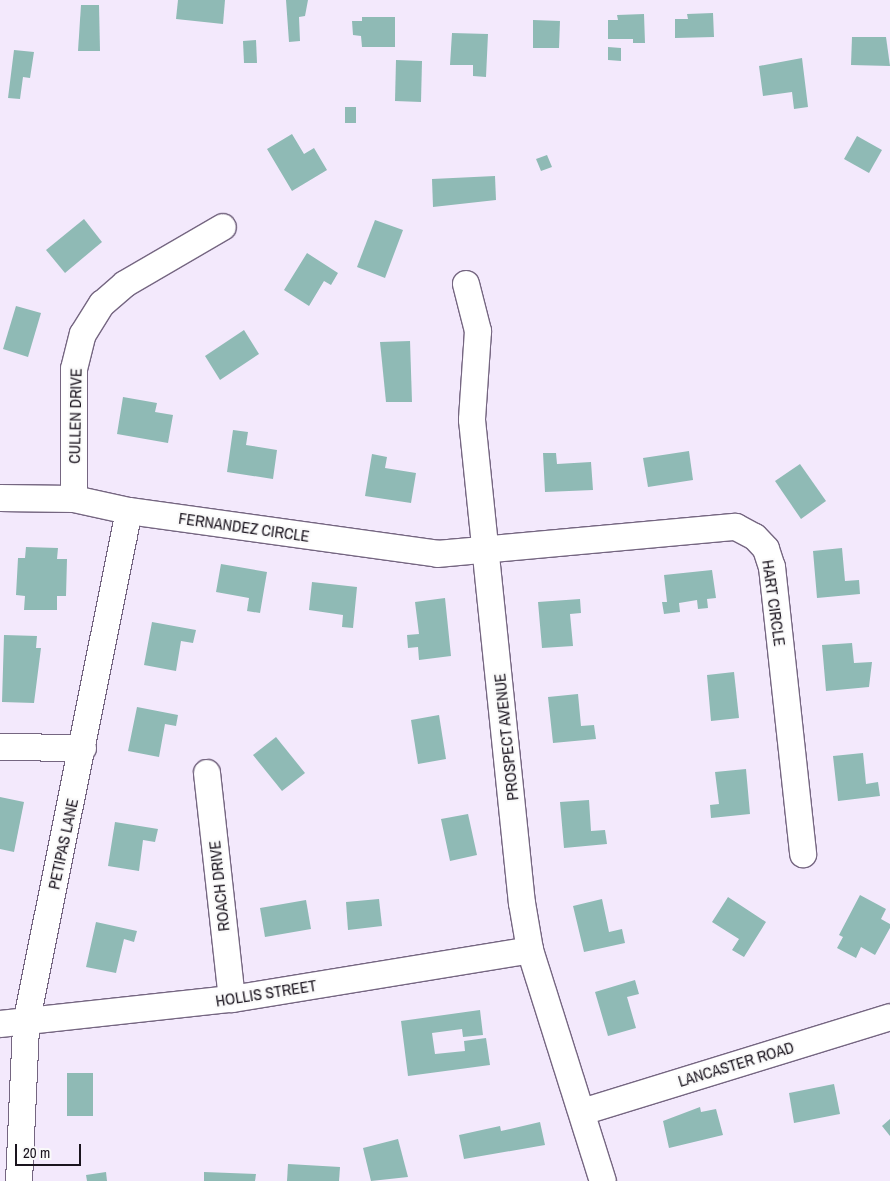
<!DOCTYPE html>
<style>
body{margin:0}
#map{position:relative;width:890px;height:1181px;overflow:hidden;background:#f3e9fc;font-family:"Archivo Narrow",sans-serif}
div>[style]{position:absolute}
.building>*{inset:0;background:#8fbab5}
.roads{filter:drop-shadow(1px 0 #756681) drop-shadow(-1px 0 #756681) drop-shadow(0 1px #756681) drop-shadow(0 -1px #756681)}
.street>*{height:26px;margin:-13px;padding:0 13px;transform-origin:13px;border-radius:13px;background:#fff}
span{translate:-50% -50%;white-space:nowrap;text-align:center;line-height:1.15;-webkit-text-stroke:4px #fafafa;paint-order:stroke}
.street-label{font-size:16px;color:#1a141e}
.scale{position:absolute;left:15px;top:1144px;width:66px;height:22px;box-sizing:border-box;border:2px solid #1a141e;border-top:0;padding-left:6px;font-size:15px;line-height:18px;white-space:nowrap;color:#1a141e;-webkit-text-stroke:4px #fafafa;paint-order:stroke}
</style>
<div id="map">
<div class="building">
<i style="clip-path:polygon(178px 0,225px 0,223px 24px,176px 19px)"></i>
<i style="clip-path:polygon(286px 0,308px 0,305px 16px,299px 17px,300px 41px,289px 42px)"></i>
<i style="clip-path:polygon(81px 5px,99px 5px,100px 51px,78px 51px)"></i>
<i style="clip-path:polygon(713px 13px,714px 37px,675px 38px,675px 19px,688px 19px,687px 14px)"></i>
<i style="clip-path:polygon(644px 14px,645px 43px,633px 43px,633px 39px,608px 39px,608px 20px,618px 20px,617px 15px)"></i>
<i style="clip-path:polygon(362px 17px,395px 17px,395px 47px,362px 47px,361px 36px,353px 35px,352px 21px,362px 21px)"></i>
<i style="clip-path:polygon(533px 20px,560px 21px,559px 48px,533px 48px)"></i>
<i style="clip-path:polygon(452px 33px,488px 34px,486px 77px,473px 76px,473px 65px,450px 65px)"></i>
<i style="clip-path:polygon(852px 37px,886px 37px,890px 66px,851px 65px)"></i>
<i style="clip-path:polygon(256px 40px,257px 63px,244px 63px,243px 41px)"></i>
<i style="clip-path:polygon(608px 47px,621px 48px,621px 61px,608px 60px)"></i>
<i style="clip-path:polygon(14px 50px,34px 52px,30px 78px,23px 77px,20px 99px,8px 98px)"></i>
<i style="clip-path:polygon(802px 58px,808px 107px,794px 109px,792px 92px,763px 96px,759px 66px)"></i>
<i style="clip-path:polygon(396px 60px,422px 61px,421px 102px,395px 101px)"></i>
<i style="clip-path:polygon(345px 107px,356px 107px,356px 123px,345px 123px)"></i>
<i style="clip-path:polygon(292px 134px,304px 154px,314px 148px,327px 170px,292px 191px,267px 149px)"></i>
<i style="clip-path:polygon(857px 136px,882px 150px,869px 173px,844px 159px)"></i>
<i style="clip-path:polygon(547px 155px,552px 167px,541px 171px,536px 159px)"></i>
<i style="clip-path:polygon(495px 176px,496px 200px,433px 207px,432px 179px)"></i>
<i style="clip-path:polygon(84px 219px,102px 242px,65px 273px,46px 250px)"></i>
<i style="clip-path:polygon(375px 220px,403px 230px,385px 278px,357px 267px)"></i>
<i style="clip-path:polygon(307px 253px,338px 273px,331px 285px,324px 281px,309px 306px,284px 290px)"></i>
<i style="clip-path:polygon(16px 306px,41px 313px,28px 357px,3px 349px)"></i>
<i style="clip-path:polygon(244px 330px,259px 354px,220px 380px,205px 356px)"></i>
<i style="clip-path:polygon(410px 341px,412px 402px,386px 402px,380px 342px)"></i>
<i style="clip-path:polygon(123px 397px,157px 403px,155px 412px,173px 415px,168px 443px,117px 434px)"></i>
<i style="clip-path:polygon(233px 430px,248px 432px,246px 445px,277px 450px,273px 479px,227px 472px)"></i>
<i style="clip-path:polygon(689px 451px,693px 480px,648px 487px,643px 458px)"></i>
<i style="clip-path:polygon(543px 453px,556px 453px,557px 464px,591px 462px,593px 490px,545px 492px)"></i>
<i style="clip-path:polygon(372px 454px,387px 457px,385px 468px,416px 473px,411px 503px,365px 496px)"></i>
<i style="clip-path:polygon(800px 464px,826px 501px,801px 519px,775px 481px)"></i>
<i style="clip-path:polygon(26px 547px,58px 548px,57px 559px,67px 559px,66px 596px,57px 596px,57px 610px,24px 610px,25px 596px,16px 595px,18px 558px,25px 558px)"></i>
<i style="clip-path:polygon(842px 548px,845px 581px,859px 580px,860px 594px,817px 598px,813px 551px)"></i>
<i style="clip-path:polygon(221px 564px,267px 572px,260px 613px,247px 611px,249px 598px,216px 592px)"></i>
<i style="clip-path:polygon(712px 570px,716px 598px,707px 599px,708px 608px,698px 609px,697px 600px,679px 603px,680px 612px,664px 614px,662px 602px,667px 602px,664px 575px)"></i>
<i style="clip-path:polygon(312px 582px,357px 587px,353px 628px,342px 627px,343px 615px,309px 610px)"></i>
<i style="clip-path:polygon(445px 598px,451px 656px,419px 660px,418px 647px,408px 648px,407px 635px,419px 634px,415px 602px)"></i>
<i style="clip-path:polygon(580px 599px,581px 613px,570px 614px,573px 646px,542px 648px,538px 602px)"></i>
<i style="clip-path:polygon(152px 622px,196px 630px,193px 643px,181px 641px,176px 671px,144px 665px)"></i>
<i style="clip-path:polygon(4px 635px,37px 636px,36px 648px,41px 648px,34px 703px,2px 702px)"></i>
<i style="clip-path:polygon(852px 643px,854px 663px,872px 662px,869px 687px,826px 691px,822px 645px)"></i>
<i style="clip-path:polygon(734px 672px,739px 718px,711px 721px,707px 675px)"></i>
<i style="clip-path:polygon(578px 694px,581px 726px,594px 725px,596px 739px,553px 743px,548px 697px)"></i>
<i style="clip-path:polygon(137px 707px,178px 715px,176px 726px,165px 724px,159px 757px,128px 751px)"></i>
<i style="clip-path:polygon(439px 715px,446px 759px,418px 764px,411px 720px)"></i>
<i style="clip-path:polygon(276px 737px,305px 773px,282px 791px,253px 755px)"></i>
<i style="clip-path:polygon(863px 753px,866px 784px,878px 782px,880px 796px,838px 801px,833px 756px)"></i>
<i style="clip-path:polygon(746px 769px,750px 814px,711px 818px,710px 805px,719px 804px,715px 772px)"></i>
<i style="clip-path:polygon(0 797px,24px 802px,14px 852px,0 849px)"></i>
<i style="clip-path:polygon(589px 800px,591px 831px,605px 830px,607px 844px,564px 848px,560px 802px)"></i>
<i style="clip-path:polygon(468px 814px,477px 855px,450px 861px,441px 819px)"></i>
<i style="clip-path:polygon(115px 822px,158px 829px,155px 842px,143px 840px,139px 871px,108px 866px)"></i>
<i style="clip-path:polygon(860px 895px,886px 909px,881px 919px,890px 924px,890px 928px,875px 955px,861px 947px,856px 958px,837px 948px,843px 937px,839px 935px)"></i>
<i style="clip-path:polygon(728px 897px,766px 922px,744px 957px,732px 950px,739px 939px,712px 922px)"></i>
<i style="clip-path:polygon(379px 899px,382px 926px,348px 930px,346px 902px)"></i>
<i style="clip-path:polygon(602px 899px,609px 932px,622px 929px,625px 943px,584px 952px,573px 906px)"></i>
<i style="clip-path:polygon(306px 900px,311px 929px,265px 937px,260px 908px)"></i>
<i style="clip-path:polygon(96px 922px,137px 931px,134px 942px,124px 939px,116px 973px,86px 967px)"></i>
<i style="clip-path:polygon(635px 980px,639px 994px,627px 997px,636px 1028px,608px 1036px,595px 992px)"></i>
<i style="clip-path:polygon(480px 1010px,483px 1035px,463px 1037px,462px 1029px,432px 1033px,435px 1054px,465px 1051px,464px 1041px,486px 1038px,490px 1065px,408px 1076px,401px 1021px)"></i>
<i style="clip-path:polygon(67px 1073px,93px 1073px,93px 1116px,67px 1116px)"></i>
<i style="clip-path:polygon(834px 1084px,840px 1114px,794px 1123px,789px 1093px)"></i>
<i style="clip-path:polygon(700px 1107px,701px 1112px,716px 1109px,723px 1135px,669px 1148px,663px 1121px)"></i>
<i style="clip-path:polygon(890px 1119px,890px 1136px,882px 1126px)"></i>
<i style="clip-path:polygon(540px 1122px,545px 1145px,464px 1159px,459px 1135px,500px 1126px,501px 1131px)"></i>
<i style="clip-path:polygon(398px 1139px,408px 1177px,371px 1181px,363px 1148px)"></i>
<i style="clip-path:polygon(288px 1164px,340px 1167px,339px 1181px,287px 1181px)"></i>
<i style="clip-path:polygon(106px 1172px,107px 1181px,87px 1181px,86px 1175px)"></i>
<i style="clip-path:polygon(204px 1172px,256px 1174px,255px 1181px,204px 1181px)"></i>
</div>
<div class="roads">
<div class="street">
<i style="left:466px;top:284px;width:49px;rotate:75.7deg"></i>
<i style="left:478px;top:331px;width:89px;rotate:93.9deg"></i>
<i style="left:472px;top:420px;width:486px;rotate:84.1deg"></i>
<i style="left:522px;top:903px;width:48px;rotate:80.3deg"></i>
<i style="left:530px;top:950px;width:242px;rotate:72.5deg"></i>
<i style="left:0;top:498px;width:74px;rotate:0.8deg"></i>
<i style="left:74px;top:499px;width:56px;rotate:12.3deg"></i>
<i style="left:129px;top:511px;width:311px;rotate:7.9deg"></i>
<i style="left:437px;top:554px;width:300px;rotate:-5.2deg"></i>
<i style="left:736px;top:527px;width:21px;rotate:28deg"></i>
<i style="left:755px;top:537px;width:16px;rotate:47deg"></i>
<i style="left:766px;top:549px;width:19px;rotate:72deg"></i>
<i style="left:772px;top:567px;width:289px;rotate:83.8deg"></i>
<i style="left:74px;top:499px;width:130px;rotate:-90deg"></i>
<i style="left:74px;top:369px;width:36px;rotate:-76deg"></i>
<i style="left:83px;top:334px;width:36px;rotate:-58deg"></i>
<i style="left:102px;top:304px;width:30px;rotate:-41deg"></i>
<i style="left:125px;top:284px;width:113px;rotate:-30.2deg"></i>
<i style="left:0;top:747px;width:83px;rotate:0.7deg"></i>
<i style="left:207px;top:773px;width:227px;rotate:83.7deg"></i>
<i style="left:0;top:1024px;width:233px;rotate:-6.2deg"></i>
<i style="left:232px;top:999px;width:302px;rotate:-9.3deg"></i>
<i style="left:582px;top:1112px;width:322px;rotate:-17.1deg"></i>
<i style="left:19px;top:1181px;width:157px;rotate:-87.4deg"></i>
<i style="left:26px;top:1024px;width:523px;rotate:-78.65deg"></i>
</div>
</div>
<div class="street-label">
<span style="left:75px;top:416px;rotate:-89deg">CULLEN DRIVE</span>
<span style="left:244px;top:527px;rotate:8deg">FERNANDEZ CIRCLE</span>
<span style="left:774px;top:603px;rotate:82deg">HART CIRCLE</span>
<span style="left:506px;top:737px;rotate:-96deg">PROSPECT AVENUE</span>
<span style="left:63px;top:844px;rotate:-78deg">PETIPAS LANE</span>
<span style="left:219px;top:886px;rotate:-96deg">ROACH DRIVE</span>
<span style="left:266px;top:993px;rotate:-9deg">HOLLIS STREET</span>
<span style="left:736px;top:1064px;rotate:-17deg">LANCASTER ROAD</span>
</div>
<div class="scale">20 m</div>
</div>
